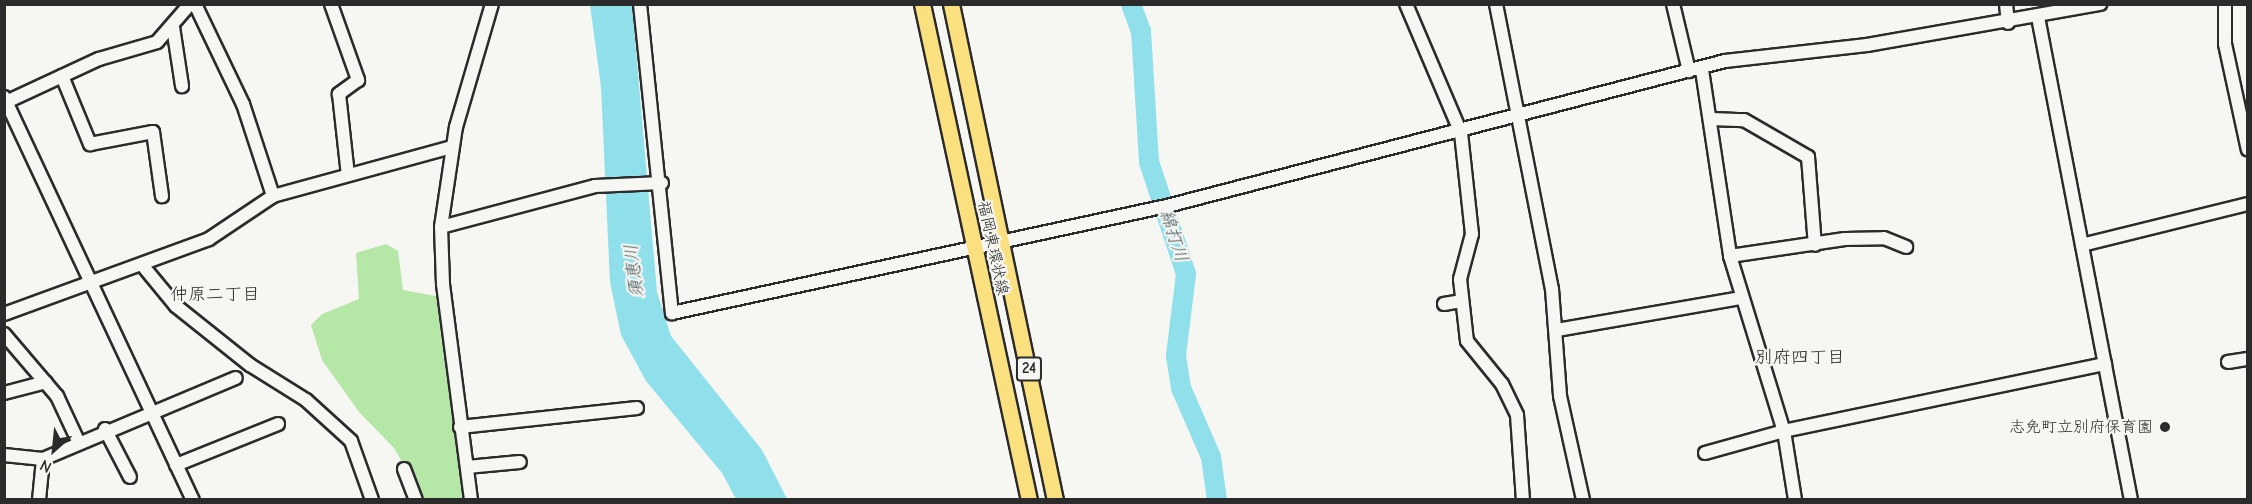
<!DOCTYPE html>
<meta charset="utf-8">
<style>
body{margin:0}
#map{position:relative;width:2252px;height:504px;overflow:hidden;background:#f6f6f2;font-family:"Comic Neue","Klee One",sans-serif}
div>[style]{position:absolute}
.green>*{inset:0;background:#b5e7a7}
.water>*{inset:0;background:#90e0ec}
.river>*{height:20px;margin:-10px;padding:0 10px;transform-origin:10px;border-radius:10px;background:#90e0ec}
.roads{filter:drop-shadow(2px 0 #2b2b2b) drop-shadow(-2px 0 #2b2b2b) drop-shadow(0 2px #2b2b2b) drop-shadow(0 -2px #2b2b2b)}
.minor>*{height:12px;margin:-6px;padding:0 6px;transform-origin:6px;border-radius:6px;background:#f6f6f2}
.major>*{height:15px;margin:-7.5px;padding:0 7.5px;transform-origin:7.5px;border-radius:7.5px;background:#fbe080}
.dots>*{width:16px;height:16px;translate:-50% -50%;box-sizing:border-box;border:3px solid #f6f6f2;border-radius:50%}
span{translate:-50% -50%;white-space:nowrap;text-align:center;line-height:1.15;-webkit-text-stroke:4.5px #f6f6f2;paint-order:stroke}
.shield-label span{padding:2px 4px;background:#f6f6f2;border:2px solid;border-radius:4px;-webkit-text-stroke-width:0}
.shield-label{font-size:15px;color:#2b2b2b;font-weight:700}
.street-label{font-size:16px;color:#2b2b2b}
.poi-label{font-size:16px;color:#2b2b2b}
.right{translate:-100% -50%;text-align:right}
.water-label{font-size:18px;color:#44585b;font-style:italic}
.neighbourhood-label{font-size:18px;color:#2b2b2b}
.frame{position:absolute;inset:0;border:6px solid #2b2b2b;pointer-events:none}
.north{position:absolute;left:24px;top:420px;width:60px;height:60px;-webkit-text-stroke:4px #f6f6f2;paint-order:stroke;rotate:207deg;font-size:16px;font-weight:700;line-height:24px;text-align:center;color:#2b2b2b}
.north::after{content:'';display:block;margin:auto;width:21px;height:27px;background:#2b2b2b;clip-path:polygon(50% 0,100% 100%,50% 72%,0 100%)}
</style>
<div id="map">
<div class="green">
<i style="clip-path:polygon(386px 244px,398px 251px,403px 290px,436px 296px,463px 499px,423px 499px,394px 448px,359px 412px,322px 360px,311px 325px,322px 314px,359px 299px,356px 253px)"></i>
</div>
<div class="water">
<i style="clip-path:polygon(590px 5px,632px 5px,657px 292px,671px 336px,762px 450px,787px 499px,736px 499px,722px 473px,646px 381px,621px 335px,610px 282px,601px 87px)"></i>
</div>
<div class="river">
<i style="left:1131px;top:4px;width:29px;rotate:70deg"></i>
<i style="left:1141px;top:31px;width:131px;rotate:86.5deg"></i>
<i style="left:1149px;top:162px;width:118px;rotate:71.7deg"></i>
<i style="left:1186px;top:274px;width:83px;rotate:97deg"></i>
<i style="left:1176px;top:356px;width:32px;rotate:81deg"></i>
<i style="left:1181px;top:388px;width:75px;rotate:66.5deg"></i>
<i style="left:1211px;top:457px;width:43px;rotate:82.1deg"></i>
</div>
<div class="roads">
<div class="minor">
<i style="left:195px;top:4px;width:111px;rotate:64.4deg"></i>
<i style="left:243px;top:104px;width:97px;rotate:71.9deg"></i>
<i style="left:331px;top:4px;width:81px;rotate:70.4deg"></i>
<i style="left:358px;top:80px;width:24px;rotate:144deg"></i>
<i style="left:339px;top:94px;width:81px;rotate:83.7deg"></i>
<i style="left:640px;top:4px;width:311px;rotate:84.1deg"></i>
<i style="left:672px;top:313px;width:511px;rotate:-12.21deg"></i>
<i style="left:1171px;top:205px;width:572px;rotate:-14.57deg"></i>
<i style="left:1725px;top:61px;width:143px;rotate:-6.4deg"></i>
<i style="left:1867px;top:45px;width:237px;rotate:-10deg"></i>
<i style="left:1406px;top:4px;width:140px;rotate:66.9deg"></i>
<i style="left:1461px;top:133px;width:102px;rotate:83.8deg"></i>
<i style="left:1472px;top:234px;width:47px;rotate:104.9deg"></i>
<i style="left:1460px;top:279px;width:62px;rotate:83.6deg"></i>
<i style="left:1467px;top:341px;width:55px;rotate:50.9deg"></i>
<i style="left:1502px;top:384px;width:34px;rotate:64deg"></i>
<i style="left:1517px;top:415px;width:85px;rotate:86deg"></i>
<i style="left:1496px;top:4px;width:290px;rotate:78.9deg"></i>
<i style="left:1552px;top:289px;width:107px;rotate:85.7deg"></i>
<i style="left:1560px;top:396px;width:107px;rotate:77.5deg"></i>
<i style="left:1673px;top:4px;width:69px;rotate:76.6deg"></i>
<i style="left:2006px;top:4px;width:19px;rotate:84deg"></i>
<i style="left:2225px;top:4px;width:40px;rotate:90deg"></i>
<i style="left:2225px;top:44px;width:108px;rotate:77.8deg"></i>
<i style="left:2038px;top:17px;width:492px;rotate:79.1deg"></i>
<i style="left:173px;top:27px;width:60px;rotate:81.3deg"></i>
<i style="left:1702px;top:70px;width:188px;rotate:81.4deg"></i>
<i style="left:1730px;top:256px;width:183px;rotate:72.9deg"></i>
<i style="left:1784px;top:431px;width:70px;rotate:80.9deg"></i>
<i style="left:62px;top:76px;width:74px;rotate:67.6deg"></i>
<i style="left:90px;top:144px;width:64px;rotate:-10.8deg"></i>
<i style="left:153px;top:132px;width:65px;rotate:82deg"></i>
<i style="left:4px;top:97px;width:445px;rotate:64.9deg"></i>
<i style="left:4px;top:103px;width:105px;rotate:-24.9deg"></i>
<i style="left:99px;top:59px;width:60px;rotate:-16.3deg"></i>
<i style="left:157px;top:42px;width:50px;rotate:-49deg"></i>
<i style="left:1711px;top:119px;width:33px;rotate:2deg"></i>
<i style="left:1744px;top:120px;width:74px;rotate:30deg"></i>
<i style="left:1808px;top:157px;width:88px;rotate:85.5deg"></i>
<i style="left:441px;top:227px;width:159px;rotate:-14.9deg"></i>
<i style="left:595px;top:186px;width:67px;rotate:-2.6deg"></i>
<i style="left:2082px;top:245px;width:171px;rotate:-13.9deg"></i>
<i style="left:1730px;top:256px;width:116px;rotate:-8.4deg"></i>
<i style="left:1845px;top:239px;width:39px;rotate:-1deg"></i>
<i style="left:1884px;top:238px;width:24px;rotate:22deg"></i>
<i style="left:143px;top:266px;width:52px;rotate:50.5deg"></i>
<i style="left:176px;top:306px;width:95px;rotate:38.6deg"></i>
<i style="left:250px;top:365px;width:66px;rotate:32deg"></i>
<i style="left:306px;top:400px;width:61px;rotate:42.3deg"></i>
<i style="left:351px;top:441px;width:63px;rotate:70.4deg"></i>
<i style="left:1444px;top:304px;width:17px;rotate:-10deg"></i>
<i style="left:4px;top:314px;width:218px;rotate:-20.1deg"></i>
<i style="left:209px;top:239px;width:77px;rotate:-33.9deg"></i>
<i style="left:273px;top:196px;width:186px;rotate:-15.3deg"></i>
<i style="left:1557px;top:330px;width:187px;rotate:-9.9deg"></i>
<i style="left:4px;top:334px;width:82px;rotate:49.5deg"></i>
<i style="left:57px;top:396px;width:50px;rotate:65deg"></i>
<i style="left:2228px;top:362px;width:20px;rotate:-9deg"></i>
<i style="left:4px;top:393px;width:43px;rotate:-14.7deg"></i>
<i style="left:460px;top:427px;width:178px;rotate:-6.1deg"></i>
<i style="left:105px;top:429px;width:54px;rotate:62.5deg"></i>
<i style="left:1705px;top:453px;width:82px;rotate:-15.6deg"></i>
<i style="left:1784px;top:431px;width:328px;rotate:-11.8deg"></i>
<i style="left:4px;top:455px;width:39px;rotate:6deg"></i>
<i style="left:176px;top:465px;width:110px;rotate:-21.9deg"></i>
<i style="left:467px;top:467px;width:53px;rotate:-5.4deg"></i>
<i style="left:404px;top:469px;width:33px;rotate:69deg"></i>
<i style="left:39px;top:500px;width:41px;rotate:-84.4deg"></i>
<i style="left:43px;top:459px;width:209px;rotate:-22.8deg"></i>
<i style="left:471px;top:500px;width:218px;rotate:-97.4deg"></i>
<i style="left:443px;top:284px;width:57px;rotate:-92deg"></i>
<i style="left:441px;top:227px;width:101px;rotate:-81.5deg"></i>
<i style="left:456px;top:127px;width:128px;rotate:-73.7deg"></i>
</div>
<div class="major">
<i style="left:922px;top:4px;width:507px;rotate:77.83deg"></i>
<i style="left:951px;top:4px;width:507px;rotate:78.16deg"></i>
</div>
</div>
<div class="dots">
<i style="left:2165px;top:427px;background:#2b2b2b"></i>
</div>
<div class="shield-label">
<span style="left:1029px;top:369px">24</span>
</div>
<div class="street-label">
<span style="left:993px;top:248px;rotate:78deg">福岡東環状線</span>
</div>
<div class="poi-label">
<span class="right" style="left:2153px;top:427px">志免町立別府保育園</span>
</div>
<div class="water-label">
<span style="left:1173px;top:236px;rotate:72deg">綿打川</span>
<span style="left:635px;top:271px;rotate:-97deg">須恵川</span>
</div>
<div class="neighbourhood-label">
<span style="left:215px;top:295px">仲原二丁目</span>
<span style="left:1800px;top:358px">別府四丁目</span>
</div>
<div class="frame"></div>
<div class="north">N</div>
</div>
